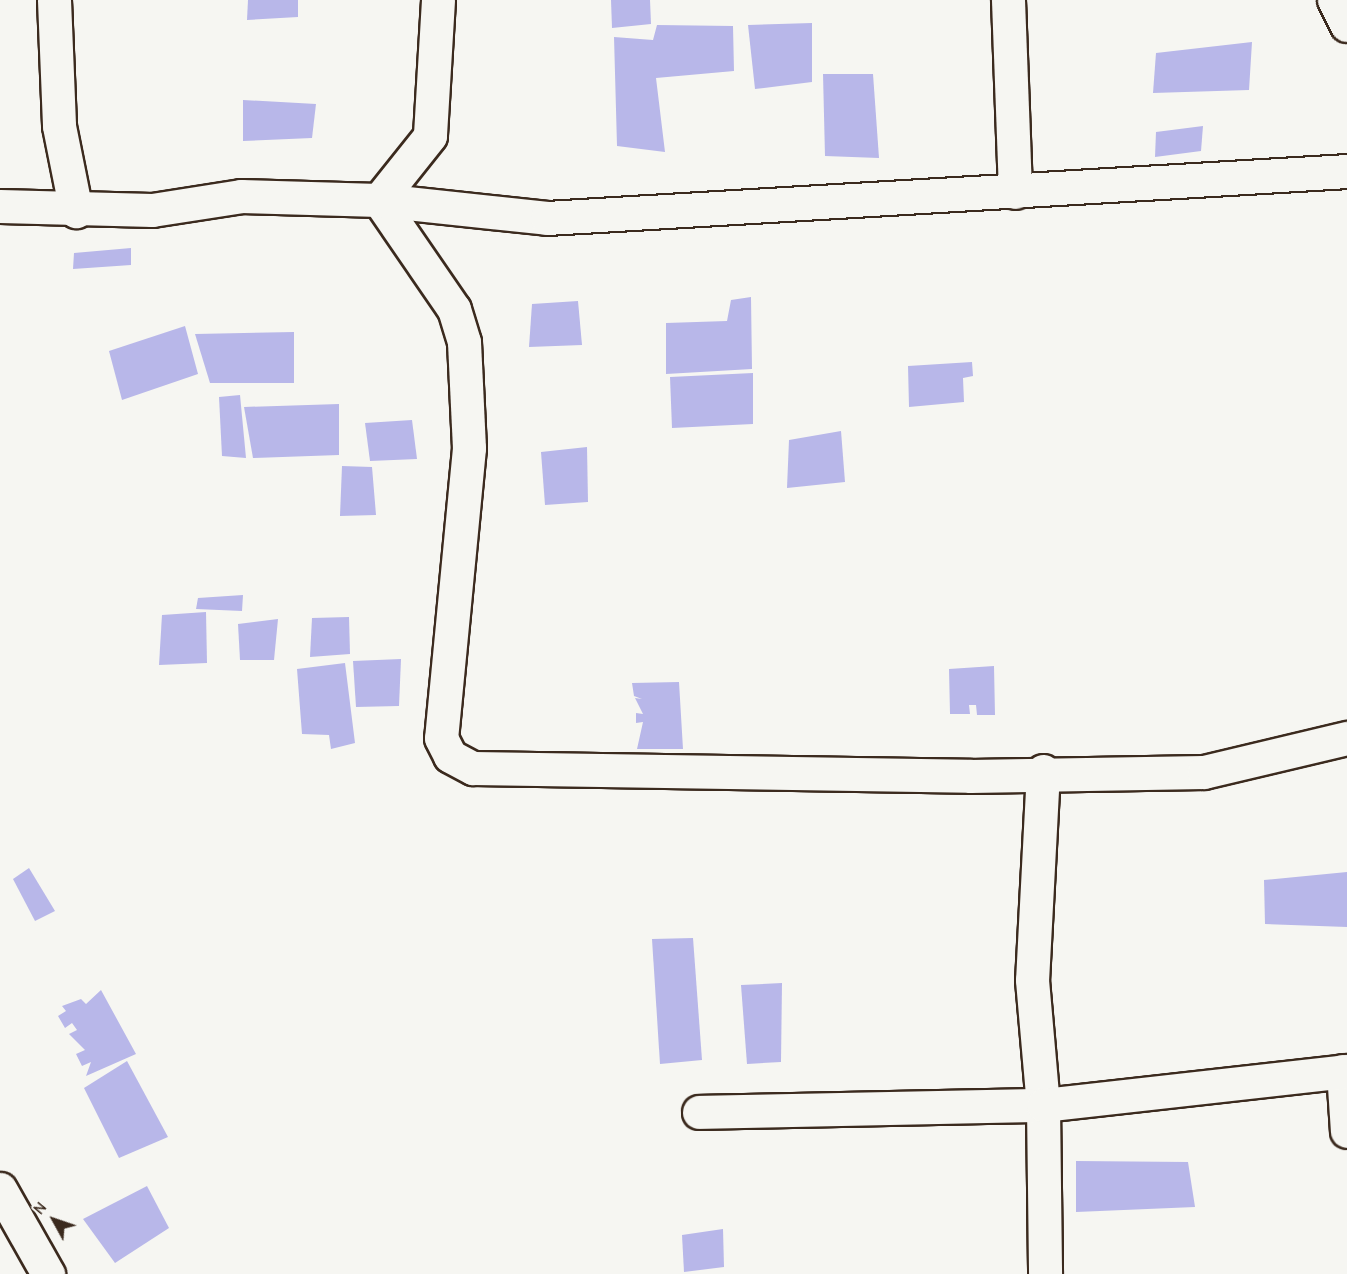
<!DOCTYPE html>
<style>
body{margin:0}
#map{position:relative;width:1347px;height:1274px;overflow:hidden;background:#f6f6f2;font-family:"Comic Neue",sans-serif}
div>[style]{position:absolute}
.building>*{inset:0;background:#b8b7e9}
.roads{filter:drop-shadow(2px 0 #3b2a1e) drop-shadow(-2px 0 #3b2a1e) drop-shadow(0 2px #3b2a1e) drop-shadow(0 -2px #3b2a1e)}
.minor>*{height:33px;margin:-16.5px;padding:0 16.5px;transform-origin:16.5px;border-radius:16.5px;background:#f6f6f2}
span{translate:-50% -50%;white-space:nowrap;text-align:center;line-height:1.15;-webkit-text-stroke:6px #f6f6f2;paint-order:stroke}
.north{position:absolute;left:24px;top:1190px;width:60px;height:60px;-webkit-text-stroke:4px #f6f6f2;paint-order:stroke;rotate:310deg;font-size:16px;font-weight:700;line-height:24px;text-align:center;color:#3b2a1e}
.north::after{content:'';display:block;margin:auto;width:21px;height:27px;background:#3b2a1e;clip-path:polygon(50% 0,100% 100%,50% 72%,0 100%)}
</style>
<div id="map">
<div class="building">
<i style="clip-path:polygon(248px 0,298px 0,298px 17px,247px 20px)"></i>
<i style="clip-path:polygon(611px 0,650px 0,651px 24px,612px 28px)"></i>
<i style="clip-path:polygon(812px 23px,812px 82px,755px 89px,748px 25px)"></i>
<i style="clip-path:polygon(657px 25px,733px 26px,734px 71px,656px 78px,665px 152px,617px 146px,614px 37px,653px 40px)"></i>
<i style="clip-path:polygon(1252px 42px,1249px 90px,1153px 93px,1156px 53px)"></i>
<i style="clip-path:polygon(823px 74px,873px 74px,879px 158px,825px 156px)"></i>
<i style="clip-path:polygon(243px 100px,316px 104px,312px 138px,243px 141px)"></i>
<i style="clip-path:polygon(1203px 126px,1201px 151px,1155px 157px,1156px 132px)"></i>
<i style="clip-path:polygon(131px 248px,131px 265px,73px 269px,74px 253px)"></i>
<i style="clip-path:polygon(751px 297px,752px 369px,666px 374px,666px 323px,727px 321px,731px 300px)"></i>
<i style="clip-path:polygon(578px 301px,582px 345px,529px 347px,532px 304px)"></i>
<i style="clip-path:polygon(185px 326px,198px 374px,122px 400px,109px 351px)"></i>
<i style="clip-path:polygon(294px 332px,294px 383px,210px 383px,195px 334px)"></i>
<i style="clip-path:polygon(972px 362px,973px 376px,963px 378px,964px 402px,909px 407px,908px 366px)"></i>
<i style="clip-path:polygon(753px 373px,753px 424px,672px 428px,670px 377px)"></i>
<i style="clip-path:polygon(240px 395px,246px 458px,222px 456px,219px 397px)"></i>
<i style="clip-path:polygon(339px 404px,339px 455px,253px 458px,244px 407px)"></i>
<i style="clip-path:polygon(412px 420px,417px 459px,370px 461px,365px 423px)"></i>
<i style="clip-path:polygon(841px 431px,845px 482px,787px 488px,789px 440px)"></i>
<i style="clip-path:polygon(587px 447px,588px 502px,545px 505px,541px 452px)"></i>
<i style="clip-path:polygon(342px 466px,372px 467px,376px 515px,340px 516px)"></i>
<i style="clip-path:polygon(243px 595px,242px 611px,196px 609px,198px 598px)"></i>
<i style="clip-path:polygon(206px 612px,207px 663px,159px 665px,162px 615px)"></i>
<i style="clip-path:polygon(349px 617px,350px 654px,310px 657px,312px 618px)"></i>
<i style="clip-path:polygon(278px 619px,274px 660px,240px 660px,238px 624px)"></i>
<i style="clip-path:polygon(401px 659px,399px 706px,356px 707px,353px 661px)"></i>
<i style="clip-path:polygon(345px 663px,355px 743px,331px 749px,329px 735px,302px 734px,297px 669px)"></i>
<i style="clip-path:polygon(994px 666px,995px 715px,977px 715px,976px 705px,969px 705px,970px 714px,950px 714px,949px 669px)"></i>
<i style="clip-path:polygon(679px 682px,683px 749px,637px 749px,643px 722px,636px 723px,636px 713px,643px 714px,635px 698px,642px 699px,634px 696px,632px 683px)"></i>
<i style="clip-path:polygon(29px 868px,55px 911px,35px 921px,13px 879px)"></i>
<i style="clip-path:polygon(1347px 872px,1347px 927px,1265px 924px,1264px 880px)"></i>
<i style="clip-path:polygon(693px 938px,702px 1060px,660px 1064px,652px 939px)"></i>
<i style="clip-path:polygon(782px 983px,781px 1062px,747px 1064px,741px 985px)"></i>
<i style="clip-path:polygon(101px 990px,136px 1054px,86px 1076px,91px 1062px,82px 1066px,76px 1054px,85px 1050px,69px 1034px,77px 1030px,72px 1023px,65px 1028px,58px 1016px,66px 1011px,62px 1006px,81px 999px,86px 1004px)"></i>
<i style="clip-path:polygon(127px 1061px,168px 1137px,119px 1158px,84px 1088px)"></i>
<i style="clip-path:polygon(1076px 1161px,1188px 1162px,1195px 1207px,1076px 1212px)"></i>
<i style="clip-path:polygon(147px 1186px,169px 1228px,115px 1263px,83px 1219px)"></i>
<i style="clip-path:polygon(723px 1229px,724px 1267px,684px 1272px,682px 1235px)"></i>
</div>
<div class="roads">
<div class="minor">
<i style="left:54px;top:0;width:126px;rotate:87.7deg"></i>
<i style="left:59px;top:126px;width:87px;rotate:78.7deg"></i>
<i style="left:438px;top:0;width:136px;rotate:93.4deg"></i>
<i style="left:430px;top:136px;width:82px;rotate:128.6deg"></i>
<i style="left:379px;top:200px;width:132px;rotate:55.5deg"></i>
<i style="left:454px;top:309px;width:34px;rotate:73deg"></i>
<i style="left:464px;top:342px;width:106px;rotate:87.3deg"></i>
<i style="left:469px;top:448px;width:291px;rotate:95.5deg"></i>
<i style="left:441px;top:738px;width:20px;rotate:63deg"></i>
<i style="left:450px;top:756px;width:26px;rotate:28deg"></i>
<i style="left:473px;top:768px;width:497px;rotate:0.9deg"></i>
<i style="left:970px;top:776px;width:234px;rotate:-1deg"></i>
<i style="left:1204px;top:772px;width:147px;rotate:-13.4deg"></i>
<i style="left:1008px;top:0;width:192px;rotate:87.9deg"></i>
<i style="left:1334px;top:0;width:28px;rotate:63deg"></i>
<i style="left:0;top:206px;width:152px;rotate:1.5deg"></i>
<i style="left:152px;top:210px;width:90px;rotate:-8.9deg"></i>
<i style="left:241px;top:196px;width:138px;rotate:1.7deg"></i>
<i style="left:379px;top:200px;width:169px;rotate:6.1deg"></i>
<i style="left:547px;top:218px;width:801px;rotate:-3.36deg"></i>
<i style="left:1043px;top:771px;width:209px;rotate:93deg"></i>
<i style="left:1032px;top:980px;width:125px;rotate:85deg"></i>
<i style="left:1043px;top:1105px;width:169px;rotate:89.3deg"></i>
<i style="left:1343px;top:1071px;width:60px;rotate:86.2deg"></i>
<i style="left:699px;top:1112px;width:344px;rotate:-1.2deg"></i>
<i style="left:1043px;top:1105px;width:306px;rotate:-6.4deg"></i>
<i style="left:0;top:1189px;width:98px;rotate:60.5deg"></i>
</div>
</div>
<div class="north">N</div>
</div>
